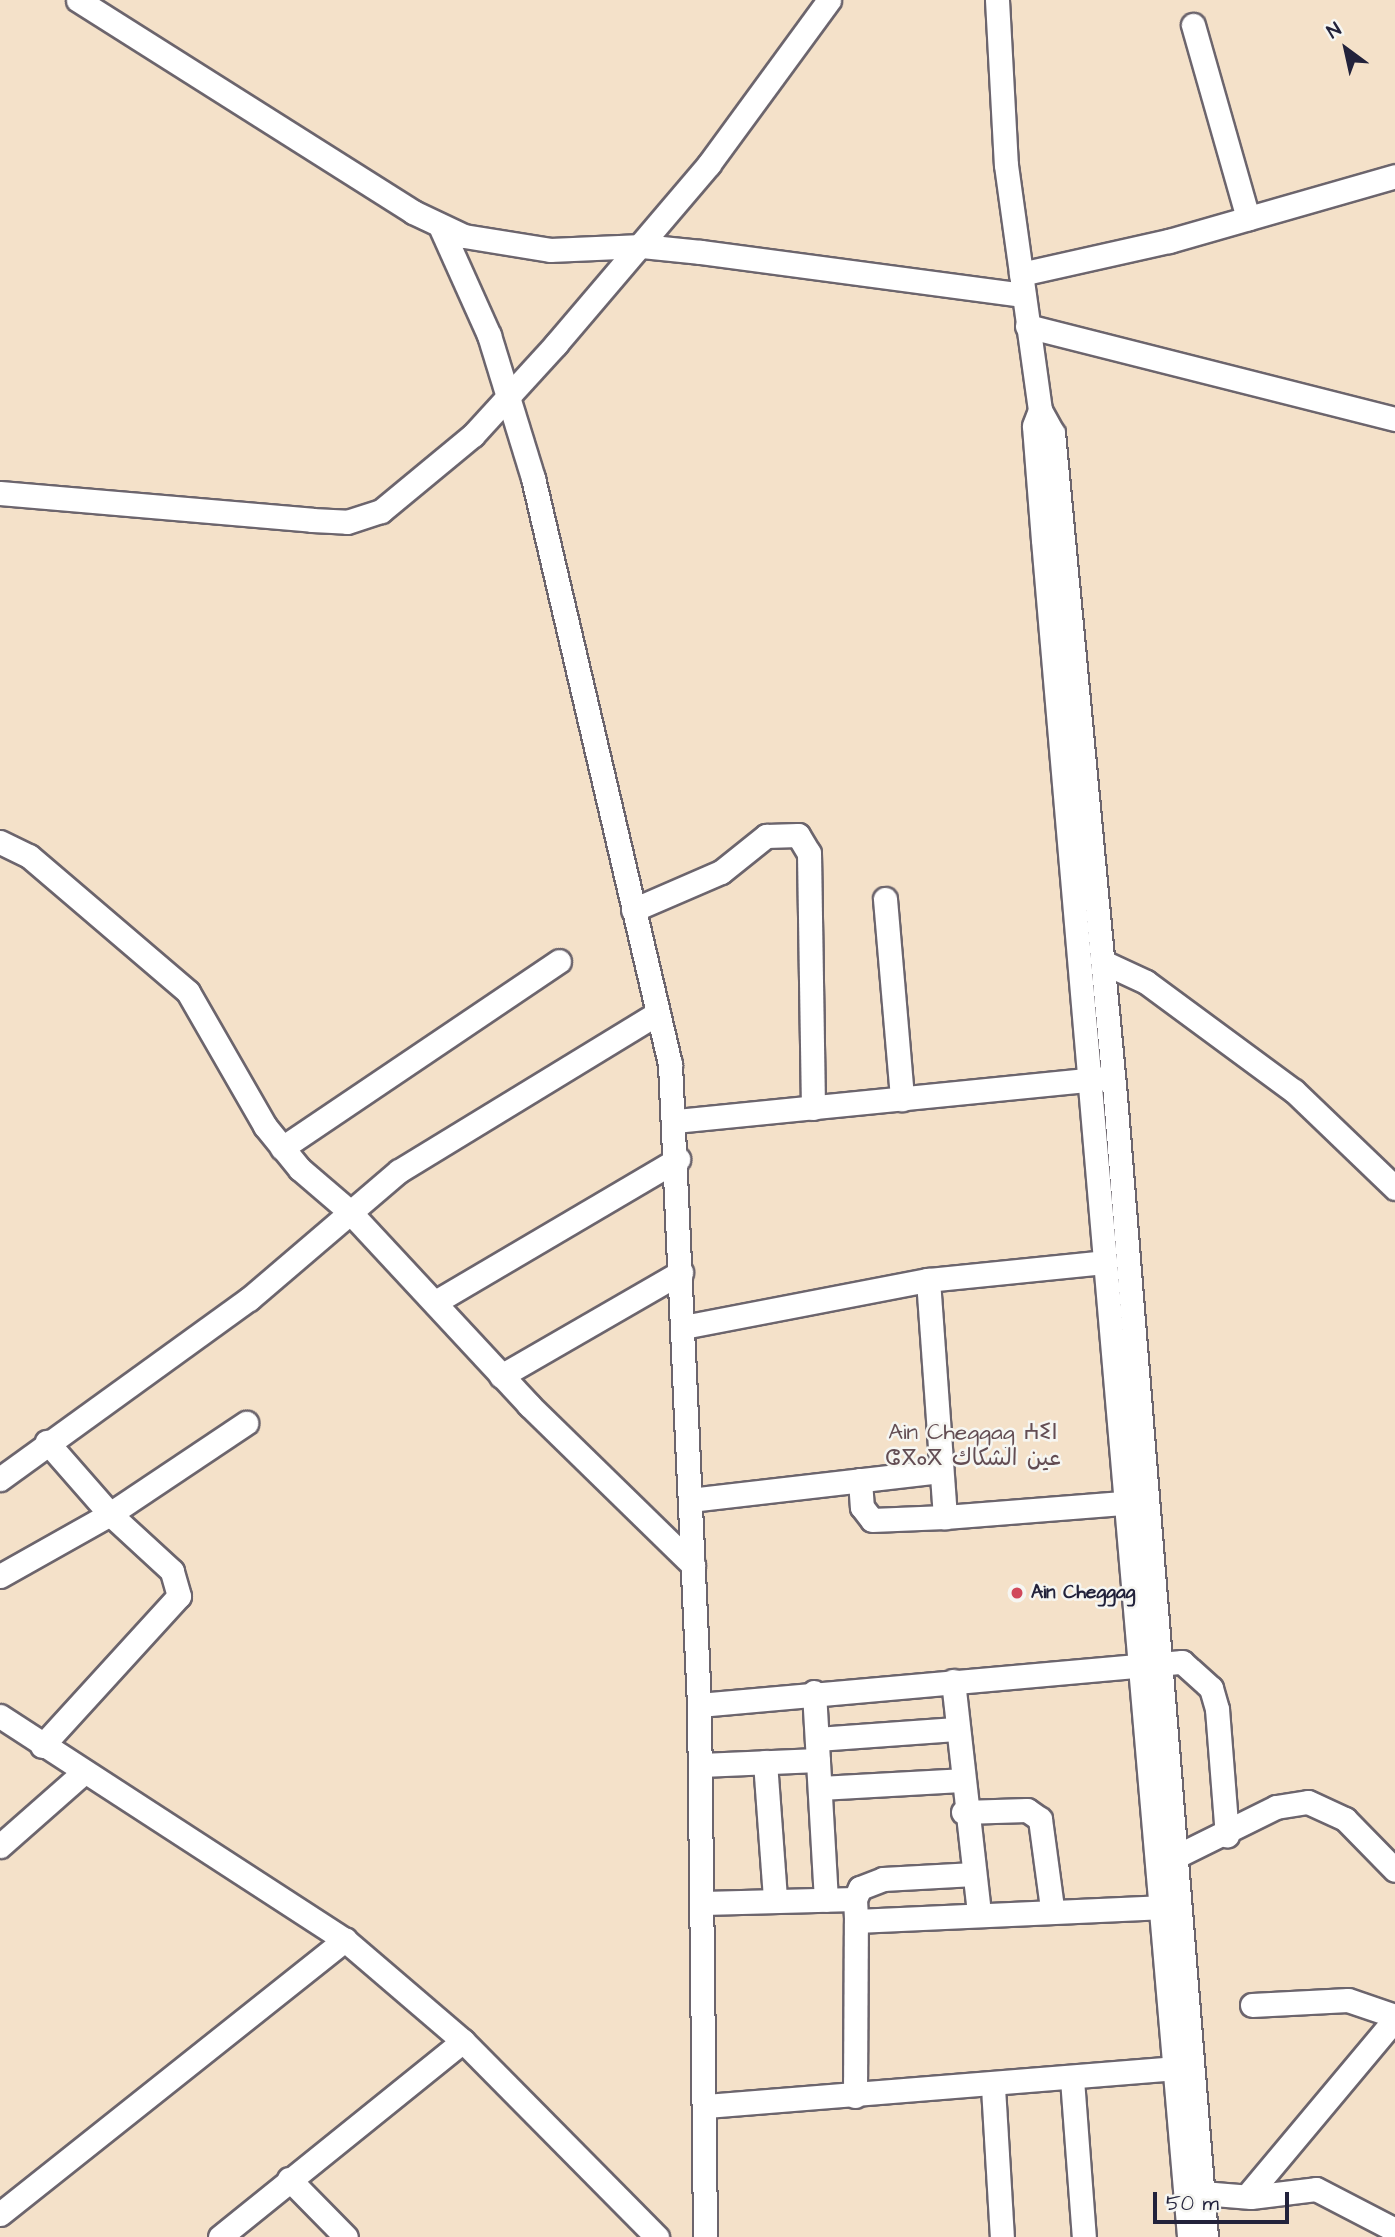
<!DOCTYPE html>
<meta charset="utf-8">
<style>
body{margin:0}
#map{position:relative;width:1395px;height:2237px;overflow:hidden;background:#f4e1c9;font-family:"Architects Daughter","Playpen Sans Arabic","Noto Sans Tifinagh",sans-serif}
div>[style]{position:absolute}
.roads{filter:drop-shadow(2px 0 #6c656d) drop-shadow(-2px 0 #6c656d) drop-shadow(0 2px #6c656d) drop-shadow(0 -2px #6c656d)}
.minor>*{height:23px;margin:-11.5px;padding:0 11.5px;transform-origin:11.5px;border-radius:11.5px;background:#fff}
.dots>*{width:19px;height:19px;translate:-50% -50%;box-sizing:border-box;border:4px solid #f6f6f2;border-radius:50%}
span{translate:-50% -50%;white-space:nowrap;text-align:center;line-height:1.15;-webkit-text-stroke:5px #f6f6f2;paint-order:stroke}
.poi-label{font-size:19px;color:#22223b;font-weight:700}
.left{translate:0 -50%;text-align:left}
.quarter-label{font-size:23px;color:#634d53}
.north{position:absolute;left:1311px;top:14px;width:70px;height:70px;-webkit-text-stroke:5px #f6f6f2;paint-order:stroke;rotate:327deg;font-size:19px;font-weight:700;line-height:28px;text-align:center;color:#22223b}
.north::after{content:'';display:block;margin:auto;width:24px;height:32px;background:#22223b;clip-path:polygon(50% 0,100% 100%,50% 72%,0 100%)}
.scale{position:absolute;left:1153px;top:2192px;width:136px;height:32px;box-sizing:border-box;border:4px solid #22223b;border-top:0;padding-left:9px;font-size:21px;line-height:24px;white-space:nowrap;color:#22223b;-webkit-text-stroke:5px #f6f6f2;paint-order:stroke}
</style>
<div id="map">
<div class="roads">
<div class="minor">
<i style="left:78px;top:0;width:396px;rotate:32.3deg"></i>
<i style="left:413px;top:212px;width:56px;rotate:25.2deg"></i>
<i style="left:464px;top:236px;width:87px;rotate:9.2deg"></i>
<i style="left:550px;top:250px;width:92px;rotate:-2.5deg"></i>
<i style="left:642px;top:246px;width:59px;rotate:5.8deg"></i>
<i style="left:701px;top:252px;width:325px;rotate:7.6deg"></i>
<i style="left:997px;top:0;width:165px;rotate:86.9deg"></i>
<i style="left:1006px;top:165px;width:247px;rotate:82.1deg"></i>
<i style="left:1040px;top:410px;width:17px;rotate:111deg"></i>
<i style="left:1034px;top:426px;width:114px;rotate:85.5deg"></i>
<i style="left:1043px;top:540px;width:1703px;rotate:85.08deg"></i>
<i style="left:1193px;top:25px;width:201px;rotate:74.1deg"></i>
<i style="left:440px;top:226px;width:120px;rotate:65.8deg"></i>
<i style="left:489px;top:335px;width:150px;rotate:72.9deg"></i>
<i style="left:533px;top:478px;width:602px;rotate:76.84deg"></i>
<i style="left:670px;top:1064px;width:642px;rotate:87.41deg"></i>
<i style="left:699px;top:1705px;width:532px;rotate:89.35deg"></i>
<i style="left:1021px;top:274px;width:152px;rotate:-12.6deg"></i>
<i style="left:1169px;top:241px;width:235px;rotate:-16deg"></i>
<i style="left:1027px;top:326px;width:380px;rotate:14.2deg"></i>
<i style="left:1040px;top:410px;width:26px;rotate:61deg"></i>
<i style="left:1053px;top:433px;width:666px;rotate:84.66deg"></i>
<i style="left:1115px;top:1096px;width:1145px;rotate:85.44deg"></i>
<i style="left:0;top:493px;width:313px;rotate:4.9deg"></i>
<i style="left:312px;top:520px;width:35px;rotate:3deg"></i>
<i style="left:347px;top:522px;width:36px;rotate:-18deg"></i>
<i style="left:381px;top:511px;width:119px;rotate:-39.6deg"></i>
<i style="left:473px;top:435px;width:123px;rotate:-47.6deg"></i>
<i style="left:556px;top:344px;width:236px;rotate:-49.6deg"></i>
<i style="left:709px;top:164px;width:203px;rotate:-53.8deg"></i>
<i style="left:0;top:842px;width:32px;rotate:26deg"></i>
<i style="left:29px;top:856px;width:209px;rotate:40.5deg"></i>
<i style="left:188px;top:992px;width:155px;rotate:60.1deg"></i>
<i style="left:265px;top:1126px;width:55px;rotate:50.9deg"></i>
<i style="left:300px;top:1169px;width:65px;rotate:40.6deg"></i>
<i style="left:349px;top:1211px;width:265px;rotate:47.1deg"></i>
<i style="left:529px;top:1405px;width:229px;rotate:44.3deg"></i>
<i style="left:885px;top:899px;width:201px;rotate:85.1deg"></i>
<i style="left:633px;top:910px;width:96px;rotate:-23.4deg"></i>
<i style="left:721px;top:872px;width:58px;rotate:-38.7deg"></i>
<i style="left:766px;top:836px;width:32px;rotate:-2deg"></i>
<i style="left:798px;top:835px;width:21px;rotate:59deg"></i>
<i style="left:809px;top:853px;width:255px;rotate:89.1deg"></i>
<i style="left:1103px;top:962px;width:47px;rotate:24.9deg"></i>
<i style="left:1146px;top:982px;width:184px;rotate:36.4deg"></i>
<i style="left:1294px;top:1091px;width:140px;rotate:43.8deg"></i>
<i style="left:676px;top:1121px;width:431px;rotate:-5.7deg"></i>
<i style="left:282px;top:1148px;width:334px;rotate:-34deg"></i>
<i style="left:928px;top:1280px;width:238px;rotate:85.9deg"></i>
<i style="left:945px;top:1517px;width:178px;rotate:-4.5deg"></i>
<i style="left:437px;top:1301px;width:280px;rotate:-30.5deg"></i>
<i style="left:683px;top:1327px;width:249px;rotate:-10.9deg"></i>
<i style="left:928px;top:1280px;width:178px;rotate:-5.8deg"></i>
<i style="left:501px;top:1376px;width:208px;rotate:-30deg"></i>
<i style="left:0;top:1479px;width:307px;rotate:-35.9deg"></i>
<i style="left:249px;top:1299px;width:197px;rotate:-40.5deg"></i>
<i style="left:399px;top:1171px;width:303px;rotate:-31.4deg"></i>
<i style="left:860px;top:1480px;width:27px;rotate:86deg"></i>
<i style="left:862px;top:1507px;width:16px;rotate:52deg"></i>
<i style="left:872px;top:1520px;width:73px;rotate:-2.4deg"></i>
<i style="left:690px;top:1500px;width:252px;rotate:-6.6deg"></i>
<i style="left:0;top:1576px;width:126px;rotate:-29.4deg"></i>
<i style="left:110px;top:1514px;width:96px;rotate:-131.2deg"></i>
<i style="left:953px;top:1681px;width:232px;rotate:83.6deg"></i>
<i style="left:814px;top:1692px;width:208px;rotate:86.7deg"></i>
<i style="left:699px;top:1705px;width:485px;rotate:-5.1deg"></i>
<i style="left:1182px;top:1662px;width:39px;rotate:42deg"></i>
<i style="left:1211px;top:1688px;width:22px;rotate:74deg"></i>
<i style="left:1217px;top:1709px;width:127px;rotate:85.5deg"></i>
<i style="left:0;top:1716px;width:411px;rotate:33deg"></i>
<i style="left:345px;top:1940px;width:155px;rotate:40.6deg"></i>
<i style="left:463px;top:2041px;width:276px;rotate:45.3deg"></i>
<i style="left:817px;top:1739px;width:139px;rotate:-4.1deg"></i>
<i style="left:42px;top:1746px;width:203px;rotate:-47.6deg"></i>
<i style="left:179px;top:1596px;width:26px;rotate:-106deg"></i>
<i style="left:172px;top:1571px;width:84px;rotate:-137.4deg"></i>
<i style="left:110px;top:1514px;width:164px;rotate:-33.8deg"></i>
<i style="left:765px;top:1762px;width:137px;rotate:85.8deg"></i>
<i style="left:701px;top:1765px;width:117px;rotate:-2.4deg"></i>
<i style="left:820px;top:1788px;width:141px;rotate:-3.2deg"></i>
<i style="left:963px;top:1812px;width:64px;rotate:-1.8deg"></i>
<i style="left:1027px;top:1810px;width:16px;rotate:35deg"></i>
<i style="left:1040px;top:1819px;width:90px;rotate:82.3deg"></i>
<i style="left:0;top:1846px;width:112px;rotate:-41.4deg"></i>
<i style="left:1173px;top:1858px;width:115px;rotate:-26.3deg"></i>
<i style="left:1276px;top:1807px;width:32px;rotate:-9deg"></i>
<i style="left:1308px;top:1802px;width:41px;rotate:24.7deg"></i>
<i style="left:1345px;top:1819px;width:71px;rotate:45.6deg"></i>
<i style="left:855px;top:1899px;width:12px;rotate:-66deg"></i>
<i style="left:860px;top:1888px;width:25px;rotate:-21deg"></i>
<i style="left:883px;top:1879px;width:91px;rotate:-3.1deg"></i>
<i style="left:703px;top:1903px;width:152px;rotate:-1.5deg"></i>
<i style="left:855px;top:1899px;width:22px;rotate:87deg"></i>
<i style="left:856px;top:1921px;width:304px;rotate:-2.6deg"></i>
<i style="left:1252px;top:2005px;width:96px;rotate:-3deg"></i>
<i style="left:1348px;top:2000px;width:50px;rotate:18.8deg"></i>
<i style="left:1072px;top:2079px;width:158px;rotate:85.7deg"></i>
<i style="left:993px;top:2087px;width:150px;rotate:86.6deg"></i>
<i style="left:855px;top:2096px;width:175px;rotate:-89.7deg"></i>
<i style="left:705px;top:2106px;width:471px;rotate:-4.6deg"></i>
<i style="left:289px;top:2179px;width:81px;rotate:45.5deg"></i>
<i style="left:1202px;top:2193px;width:49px;rotate:4.7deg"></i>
<i style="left:1251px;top:2197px;width:65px;rotate:-7deg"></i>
<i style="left:1316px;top:2189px;width:89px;rotate:27.4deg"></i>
<i style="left:1247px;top:2196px;width:231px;rotate:-50.1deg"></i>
<i style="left:0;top:2214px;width:441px;rotate:-38.5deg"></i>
<i style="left:220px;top:2237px;width:312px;rotate:-38.9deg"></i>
</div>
</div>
<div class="dots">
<i style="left:1017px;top:1593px;background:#d1495b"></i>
</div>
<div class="poi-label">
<span class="left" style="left:1031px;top:1593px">Ain Cheggag</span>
</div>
<div class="quarter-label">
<span style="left:973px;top:1445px">Ain Cheggag ⵄⵉⵏ<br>ⵛⴳⴰⴳ عين الشكاك</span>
</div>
<div class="north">N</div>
<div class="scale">50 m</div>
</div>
